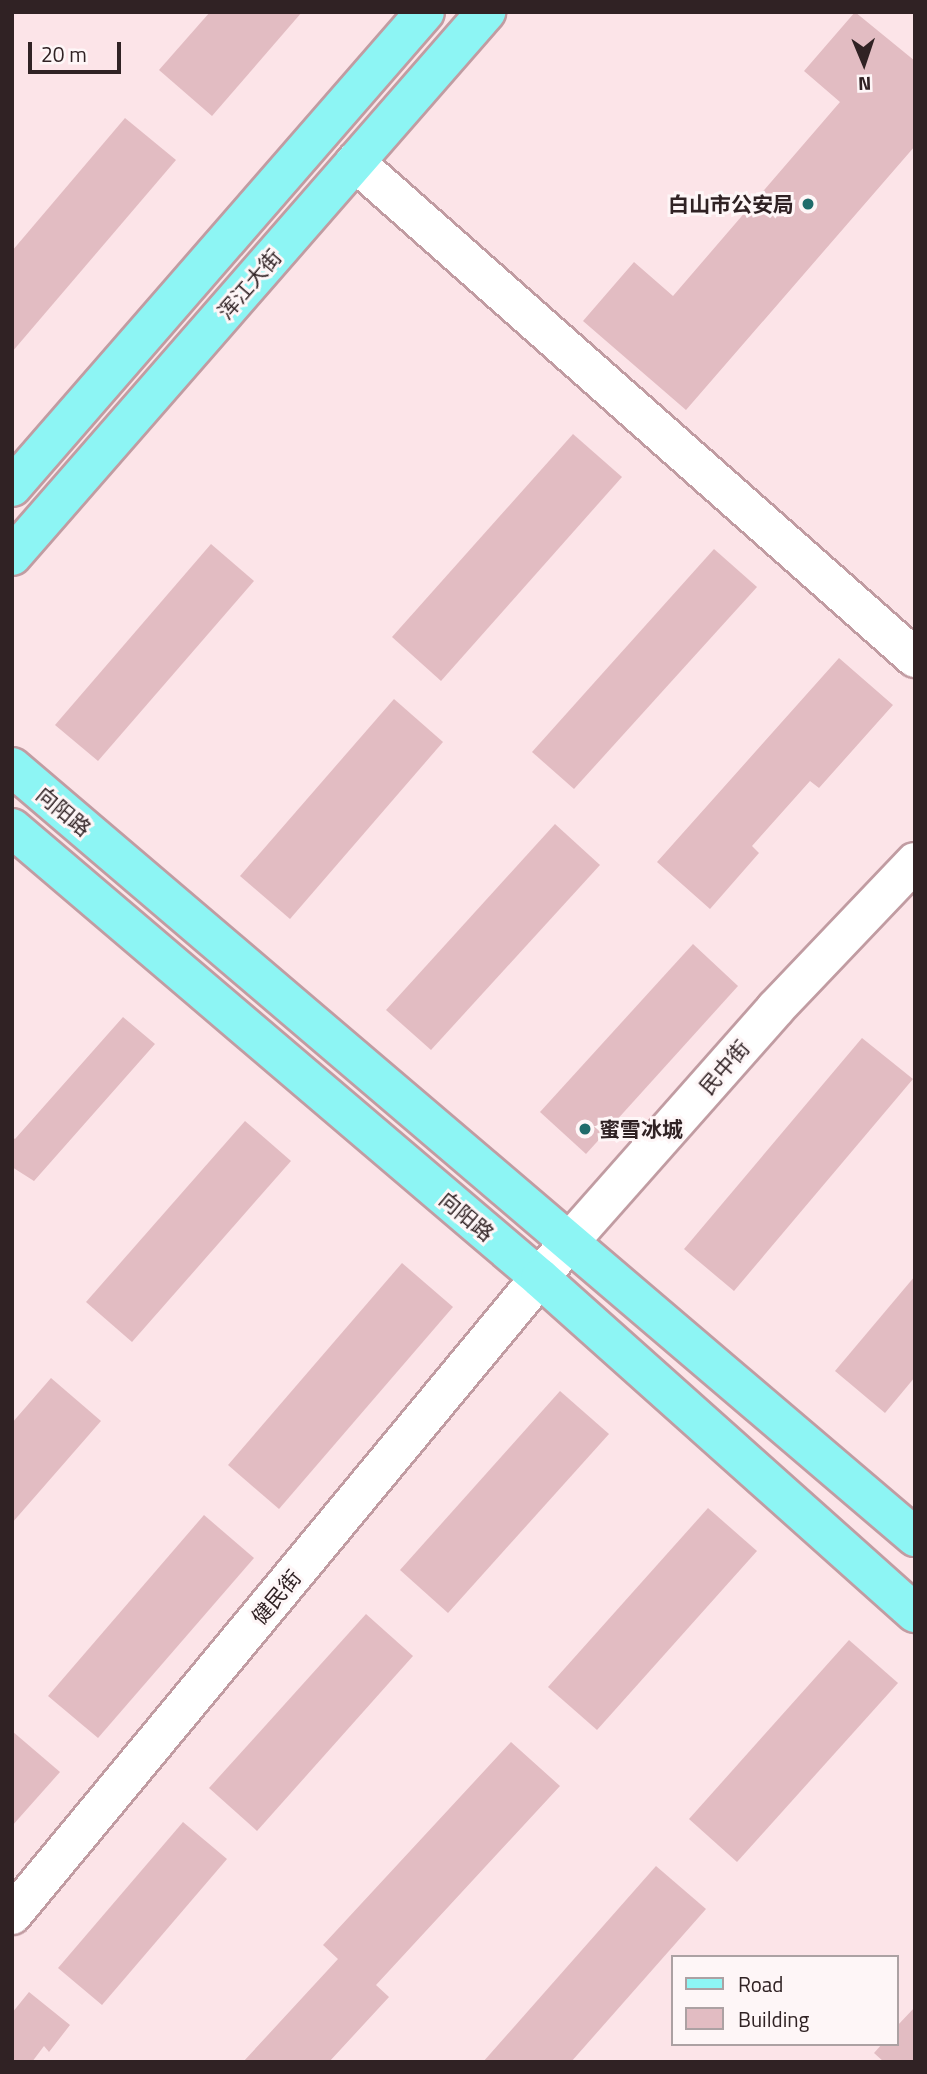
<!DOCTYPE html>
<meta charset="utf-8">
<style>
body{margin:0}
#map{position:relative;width:927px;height:2074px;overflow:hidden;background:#fce4e8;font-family:"Titillium Web","Noto Sans SC",sans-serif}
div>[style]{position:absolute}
.building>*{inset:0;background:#e2bcc2}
.roads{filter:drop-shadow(2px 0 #c19ca2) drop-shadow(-2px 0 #c19ca2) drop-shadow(0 2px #c19ca2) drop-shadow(0 -2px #c19ca2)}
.minor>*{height:38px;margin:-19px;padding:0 19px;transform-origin:19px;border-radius:19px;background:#fff}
.major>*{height:38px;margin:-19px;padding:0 19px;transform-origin:19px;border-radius:19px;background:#8df5f4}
.dots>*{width:19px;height:19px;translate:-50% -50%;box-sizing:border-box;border:4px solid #fef6f7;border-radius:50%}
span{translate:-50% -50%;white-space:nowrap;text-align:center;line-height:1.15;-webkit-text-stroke:6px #fef6f7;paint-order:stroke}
.poi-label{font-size:21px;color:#302224;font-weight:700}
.right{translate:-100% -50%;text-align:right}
.left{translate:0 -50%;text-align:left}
.street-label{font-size:21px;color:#302224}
.frame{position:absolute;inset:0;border:14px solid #302224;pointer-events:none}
.legend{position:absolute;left:671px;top:1955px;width:228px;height:91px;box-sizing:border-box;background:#fef6f7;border:2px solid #aca1a3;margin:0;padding:9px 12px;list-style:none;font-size:21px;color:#302224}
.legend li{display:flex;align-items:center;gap:14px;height:35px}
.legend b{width:35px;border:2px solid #aca1a3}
.north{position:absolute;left:829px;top:28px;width:70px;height:70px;-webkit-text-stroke:5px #fef6f7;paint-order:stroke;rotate:178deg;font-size:19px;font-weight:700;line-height:28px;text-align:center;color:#302224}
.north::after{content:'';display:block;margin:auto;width:24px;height:32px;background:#302224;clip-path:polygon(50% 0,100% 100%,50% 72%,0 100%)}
.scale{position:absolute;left:28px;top:42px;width:93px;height:32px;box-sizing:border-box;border:4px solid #302224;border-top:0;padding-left:9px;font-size:21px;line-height:24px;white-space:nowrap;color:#302224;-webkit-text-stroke:5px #fef6f7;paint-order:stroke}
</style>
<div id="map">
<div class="building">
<i style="clip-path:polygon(210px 12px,302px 12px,212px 116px,159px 70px)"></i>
<i style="clip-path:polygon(855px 12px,915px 61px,915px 146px,686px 410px,583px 321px,634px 262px,673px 296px,840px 102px,804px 71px)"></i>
<i style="clip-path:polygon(125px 118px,176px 160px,12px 352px,12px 251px)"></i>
<i style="clip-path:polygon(573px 434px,622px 477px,441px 681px,392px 637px)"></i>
<i style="clip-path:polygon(211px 544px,254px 581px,98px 761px,55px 725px)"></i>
<i style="clip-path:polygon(714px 549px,757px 587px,574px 789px,532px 752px)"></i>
<i style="clip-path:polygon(839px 658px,893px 705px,819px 788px,810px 781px,752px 846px,759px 853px,710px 909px,657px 862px)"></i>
<i style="clip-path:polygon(394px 699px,443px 742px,290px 919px,240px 876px)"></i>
<i style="clip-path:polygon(555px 824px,600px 865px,431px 1050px,386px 1010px)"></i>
<i style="clip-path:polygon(693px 944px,738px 986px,586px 1154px,540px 1112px)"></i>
<i style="clip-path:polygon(123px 1017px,155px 1044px,34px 1181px,12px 1167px,12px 1137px,15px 1139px)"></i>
<i style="clip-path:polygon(862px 1038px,913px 1079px,734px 1291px,684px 1249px)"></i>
<i style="clip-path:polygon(245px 1121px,291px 1161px,132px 1342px,86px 1302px)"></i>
<i style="clip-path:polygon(402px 1263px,453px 1307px,279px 1509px,228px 1465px)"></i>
<i style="clip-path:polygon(915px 1276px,915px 1377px,885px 1413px,835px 1371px)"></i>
<i style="clip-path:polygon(51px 1378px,101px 1421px,12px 1523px,12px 1423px)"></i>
<i style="clip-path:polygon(560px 1391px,609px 1434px,448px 1613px,400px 1570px)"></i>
<i style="clip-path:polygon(708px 1508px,757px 1551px,597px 1730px,548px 1687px)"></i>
<i style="clip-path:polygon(204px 1515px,254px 1558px,98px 1738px,48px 1696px)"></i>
<i style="clip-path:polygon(366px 1614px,413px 1656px,257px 1831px,209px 1788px)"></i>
<i style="clip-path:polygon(849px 1640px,898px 1683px,737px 1862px,689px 1819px)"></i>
<i style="clip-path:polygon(12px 1731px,60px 1772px,12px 1826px)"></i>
<i style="clip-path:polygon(511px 1742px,560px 1786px,376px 1985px,389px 1997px,329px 2062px,243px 2062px,338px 1959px,323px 1945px)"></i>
<i style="clip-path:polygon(183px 1822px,227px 1859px,102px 2005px,58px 1968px)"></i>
<i style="clip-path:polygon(656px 1866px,706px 1909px,571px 2062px,483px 2062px)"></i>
<i style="clip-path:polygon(29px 1992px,70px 2025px,49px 2052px,44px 2046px,32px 2062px,12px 2062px,12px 2013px)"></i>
<i style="clip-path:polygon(915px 2007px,915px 2062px,884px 2062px,874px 2053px,882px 2044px,897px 2044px,897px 2026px)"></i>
</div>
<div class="roads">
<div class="minor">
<i style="left:355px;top:162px;width:748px;rotate:41.53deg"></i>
<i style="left:12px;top:1915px;width:875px;rotate:-50.38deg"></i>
<i style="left:570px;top:1241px;width:310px;rotate:-48.5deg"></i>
<i style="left:775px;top:1009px;width:203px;rotate:-46.4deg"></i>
</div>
<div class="major">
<i style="left:12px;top:487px;width:629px;rotate:-48.99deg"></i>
<i style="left:12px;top:556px;width:722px;rotate:-48.93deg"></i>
<i style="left:12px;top:767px;width:1187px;rotate:40.45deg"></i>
<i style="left:12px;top:828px;width:694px;rotate:40.44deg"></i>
<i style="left:540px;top:1278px;width:503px;rotate:41.78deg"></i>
</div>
</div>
<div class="dots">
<i style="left:808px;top:204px;background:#206c6b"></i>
<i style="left:585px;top:1129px;background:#206c6b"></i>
</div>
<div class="poi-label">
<span class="right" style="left:794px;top:204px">白山市公安局</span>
<span class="left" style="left:599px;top:1129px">蜜雪冰城</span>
</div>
<div class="street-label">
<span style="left:249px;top:284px;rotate:-49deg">浑江大街</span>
<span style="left:64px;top:811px;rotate:40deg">向阳路</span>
<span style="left:724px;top:1067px;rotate:-49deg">民中街</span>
<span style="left:467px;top:1216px;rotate:40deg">向阳路</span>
<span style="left:276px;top:1597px;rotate:-50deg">健民街</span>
</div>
<div class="frame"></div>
<ul class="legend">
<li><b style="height:9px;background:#8df5f4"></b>Road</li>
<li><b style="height:19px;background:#e2bcc2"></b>Building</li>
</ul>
<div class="north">N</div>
<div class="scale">20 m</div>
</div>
